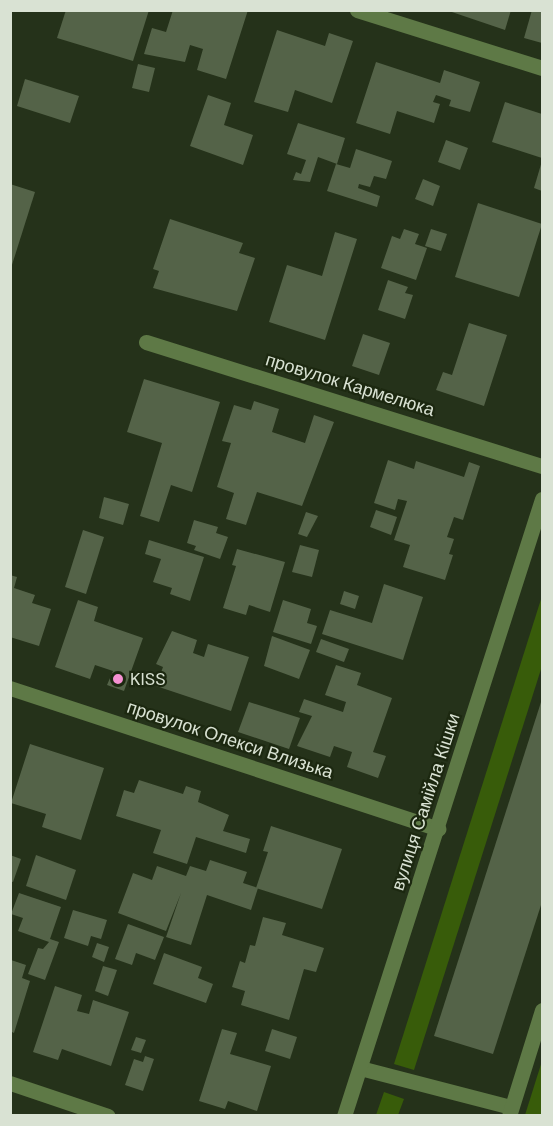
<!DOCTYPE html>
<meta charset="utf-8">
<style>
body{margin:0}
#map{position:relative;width:553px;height:1126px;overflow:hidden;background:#25321a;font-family:"DM Sans",sans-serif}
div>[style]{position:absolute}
.green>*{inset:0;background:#385c0a}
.building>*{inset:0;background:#546348}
.minor>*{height:15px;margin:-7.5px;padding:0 7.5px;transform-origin:7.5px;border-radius:7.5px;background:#5e7946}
.dots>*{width:16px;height:16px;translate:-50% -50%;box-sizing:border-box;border:3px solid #1c2810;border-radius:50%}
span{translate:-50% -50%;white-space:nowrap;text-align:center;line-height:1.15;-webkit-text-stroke:4.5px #1c2810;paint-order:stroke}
.street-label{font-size:18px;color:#d9e2d3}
.poi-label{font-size:18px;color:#d9e2d3}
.left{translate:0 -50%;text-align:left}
.frame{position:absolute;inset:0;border:12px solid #d9e2d3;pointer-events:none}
</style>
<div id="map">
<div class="green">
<i style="clip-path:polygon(542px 596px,542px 666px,414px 1070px,394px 1064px)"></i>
<i style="clip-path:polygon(542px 1061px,542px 1115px,525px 1115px)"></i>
<i style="clip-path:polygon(384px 1092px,404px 1099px,398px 1115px,376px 1115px)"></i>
</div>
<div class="building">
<i style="clip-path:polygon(66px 10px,149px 10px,133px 61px,57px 38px)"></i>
<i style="clip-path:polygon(173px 10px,248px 10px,226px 79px,197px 70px,203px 49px,190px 45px,185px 62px,144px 54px,152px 28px,166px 32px)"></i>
<i style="clip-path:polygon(446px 10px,511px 10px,505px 30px)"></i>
<i style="clip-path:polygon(532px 10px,542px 10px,542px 43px,524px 38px)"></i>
<i style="clip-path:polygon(277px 30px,325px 46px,329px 33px,353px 41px,332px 103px,295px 90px,288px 112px,254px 102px)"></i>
<i style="clip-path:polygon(376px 62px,440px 83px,444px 70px,480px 82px,470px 112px,449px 106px,451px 100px,436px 95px,433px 102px,440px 104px,434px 123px,397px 111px,390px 134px,356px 123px)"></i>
<i style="clip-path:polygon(138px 64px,155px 68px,149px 92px,132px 88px)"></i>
<i style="clip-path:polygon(25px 79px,79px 96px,70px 123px,17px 106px)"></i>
<i style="clip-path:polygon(208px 95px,231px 103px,224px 125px,253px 135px,243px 165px,190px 146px)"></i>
<i style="clip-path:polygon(505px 102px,542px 114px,542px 158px,492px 142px)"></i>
<i style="clip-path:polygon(298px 123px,345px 138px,337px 164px,318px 157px,310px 182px,293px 180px,296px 172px,301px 174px,306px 160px,287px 154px)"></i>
<i style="clip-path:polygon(446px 140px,468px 148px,460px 170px,438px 162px)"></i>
<i style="clip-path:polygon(356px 149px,392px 161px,386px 179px,374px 176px,370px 187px,359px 184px,358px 188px,380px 196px,377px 207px,327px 191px,336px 164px,350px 168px)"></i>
<i style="clip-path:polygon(542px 161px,542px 191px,534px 188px)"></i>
<i style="clip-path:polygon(423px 179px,440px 186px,433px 206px,415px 199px)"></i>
<i style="clip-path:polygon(10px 184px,35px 192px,11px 268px,10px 268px)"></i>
<i style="clip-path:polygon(478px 203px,542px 224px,519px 297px,455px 277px)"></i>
<i style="clip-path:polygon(170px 219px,243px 243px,239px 253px,255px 258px,237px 311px,153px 288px,159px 271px,153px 269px)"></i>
<i style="clip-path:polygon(404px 229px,419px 234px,415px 244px,427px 248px,416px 280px,381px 268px,392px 236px,400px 239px)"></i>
<i style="clip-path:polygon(431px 229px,447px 234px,441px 251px,425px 246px)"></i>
<i style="clip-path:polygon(335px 232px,357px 239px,325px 340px,269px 322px,287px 265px,322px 276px)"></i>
<i style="clip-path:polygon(388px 280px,408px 287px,405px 293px,413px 295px,405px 319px,378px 310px)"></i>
<i style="clip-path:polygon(469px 323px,507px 335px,484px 406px,436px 390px,443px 372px,452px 375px)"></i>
<i style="clip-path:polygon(363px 334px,390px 343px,379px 375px,352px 366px)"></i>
<i style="clip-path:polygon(144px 379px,220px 402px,192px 492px,171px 485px,159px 522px,140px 516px,162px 443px,127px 432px)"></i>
<i style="clip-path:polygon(254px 401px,279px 409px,272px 432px,305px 443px,314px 415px,334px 422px,302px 506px,257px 492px,246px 525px,226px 519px,234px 493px,217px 487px,231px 443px,222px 441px,234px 405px,251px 410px)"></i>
<i style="clip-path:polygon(388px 460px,414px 469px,416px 461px,464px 477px,469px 462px,480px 466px,463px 520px,454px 517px,447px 537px,454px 539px,449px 554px,453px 555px,445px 580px,403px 567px,410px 545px,394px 540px,407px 501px,398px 499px,395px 510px,374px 503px)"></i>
<i style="clip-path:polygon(104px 497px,129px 504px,123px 525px,99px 518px)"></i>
<i style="clip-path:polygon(376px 510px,397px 517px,391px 535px,370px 527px)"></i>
<i style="clip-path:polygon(306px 512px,318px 516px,307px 537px,298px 534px)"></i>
<i style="clip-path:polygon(194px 520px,218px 527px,216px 533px,228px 537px,220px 559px,194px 550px,196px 546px,187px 543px)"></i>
<i style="clip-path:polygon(83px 530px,104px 537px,86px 594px,65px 587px)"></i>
<i style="clip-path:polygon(149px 540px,204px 557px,190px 601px,170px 594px,172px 588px,153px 582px,161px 559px,145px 554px)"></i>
<i style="clip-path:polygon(300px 545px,319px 550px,312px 577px,292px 572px)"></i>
<i style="clip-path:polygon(237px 549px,285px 562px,270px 612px,249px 605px,246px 615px,223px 608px,236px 566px,232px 565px)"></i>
<i style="clip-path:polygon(10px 575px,17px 577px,14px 588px,35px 595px,32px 603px,51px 609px,39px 646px,10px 637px)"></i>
<i style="clip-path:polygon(384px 584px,423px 597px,403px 660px,322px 634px,330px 610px,372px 623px)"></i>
<i style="clip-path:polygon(344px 591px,359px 596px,355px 609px,340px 604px)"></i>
<i style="clip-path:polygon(78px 600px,98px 607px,94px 621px,143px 638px,124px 691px,107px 685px,113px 671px,95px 665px,90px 679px,55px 667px)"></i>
<i style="clip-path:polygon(283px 600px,311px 609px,307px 623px,317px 626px,311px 644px,273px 632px)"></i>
<i style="clip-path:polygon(172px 631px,197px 640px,193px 653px,204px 657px,208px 644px,249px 657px,231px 711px,156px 686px,163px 667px,156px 664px)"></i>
<i style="clip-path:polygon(272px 636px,310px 650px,299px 679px,264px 666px)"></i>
<i style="clip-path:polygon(321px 639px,349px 649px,344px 662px,316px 652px)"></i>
<i style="clip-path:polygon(336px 665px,361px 673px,357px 685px,392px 698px,373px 752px,386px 756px,378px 778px,347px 767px,352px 752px,334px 746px,330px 757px,297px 746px,312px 716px,299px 712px,304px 699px,343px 712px,346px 702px,325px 695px)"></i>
<i style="clip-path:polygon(542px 699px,542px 902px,493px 1054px,434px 1036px)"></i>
<i style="clip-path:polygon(249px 702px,300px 718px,289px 749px,238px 732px)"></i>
<i style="clip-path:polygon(30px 744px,104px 768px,81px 840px,42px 827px,46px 814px,11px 803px)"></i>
<i style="clip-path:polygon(139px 780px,183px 794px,186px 786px,201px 791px,198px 802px,229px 815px,223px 831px,250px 839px,246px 853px,196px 837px,187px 864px,153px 853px,161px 830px,116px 816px,124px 790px,134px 793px)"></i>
<i style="clip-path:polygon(271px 826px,342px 849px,322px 909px,256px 888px,268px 852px,263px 851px)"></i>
<i style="clip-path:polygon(10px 855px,21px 859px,13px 882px,10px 881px)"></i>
<i style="clip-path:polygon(36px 855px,76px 870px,66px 900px,26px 886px)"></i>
<i style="clip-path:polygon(210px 860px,247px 872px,243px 883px,258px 888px,251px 910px,207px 895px,191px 945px,166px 937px,181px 893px,166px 931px,118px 913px,133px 873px,152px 880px,157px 866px,186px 876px,190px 866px,206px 871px)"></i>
<i style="clip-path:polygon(19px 893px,61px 907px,50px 939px,59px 942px,45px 980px,28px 974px,38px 948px,43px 949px,49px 942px,18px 931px,23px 918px,11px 914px)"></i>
<i style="clip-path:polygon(73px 910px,107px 920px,101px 939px,91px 936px,88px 946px,64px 938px)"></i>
<i style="clip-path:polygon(263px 917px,286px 923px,282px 935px,324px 948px,316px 972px,304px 969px,289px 1020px,241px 1005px,245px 991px,232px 987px,240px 961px,245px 963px,250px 945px,255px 946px)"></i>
<i style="clip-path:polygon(128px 924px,164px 937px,155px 960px,136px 953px,132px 965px,115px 959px)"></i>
<i style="clip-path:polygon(97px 943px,109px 947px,104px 962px,92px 957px)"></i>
<i style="clip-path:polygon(164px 953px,202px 967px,198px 978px,213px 984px,206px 1003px,153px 984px)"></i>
<i style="clip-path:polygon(11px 960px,26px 965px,22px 978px,30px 981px,14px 1033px,10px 1031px)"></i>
<i style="clip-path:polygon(103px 966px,117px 970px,108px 996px,95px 991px)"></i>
<i style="clip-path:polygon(55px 986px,82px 995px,77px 1011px,89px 1014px,93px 1000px,129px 1012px,111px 1066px,62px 1049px,58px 1060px,33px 1052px)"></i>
<i style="clip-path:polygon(222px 1029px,237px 1033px,230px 1054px,271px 1066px,257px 1111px,228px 1101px,225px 1109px,199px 1101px)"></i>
<i style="clip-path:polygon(272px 1029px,297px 1037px,290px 1059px,265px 1051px)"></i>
<i style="clip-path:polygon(136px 1037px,146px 1040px,141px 1053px,131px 1050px)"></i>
<i style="clip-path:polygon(145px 1056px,154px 1059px,143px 1091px,125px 1085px,134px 1059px,143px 1062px)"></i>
</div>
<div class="minor">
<i style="left:357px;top:10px;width:194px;rotate:17.4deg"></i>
<i style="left:146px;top:342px;width:415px;rotate:17.4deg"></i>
<i style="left:10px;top:688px;width:451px;rotate:18.2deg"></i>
<i style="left:360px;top:1068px;width:156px;rotate:14.5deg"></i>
<i style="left:10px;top:1083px;width:103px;rotate:18.6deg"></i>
<i style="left:344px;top:1116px;width:648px;rotate:-72.21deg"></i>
<i style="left:509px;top:1116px;width:111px;rotate:-72.7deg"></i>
</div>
<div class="dots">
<i style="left:118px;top:679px;background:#f591d2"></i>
</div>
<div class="street-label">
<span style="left:350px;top:385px;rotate:17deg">провулок Кармелюка</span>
<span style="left:230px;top:740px;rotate:18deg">провулок Олекси Влизька</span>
<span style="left:426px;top:802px;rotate:-72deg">вулиця Самійла Кішки</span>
</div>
<div class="poi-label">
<span class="left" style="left:130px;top:679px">KISS</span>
</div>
<div class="frame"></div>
</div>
